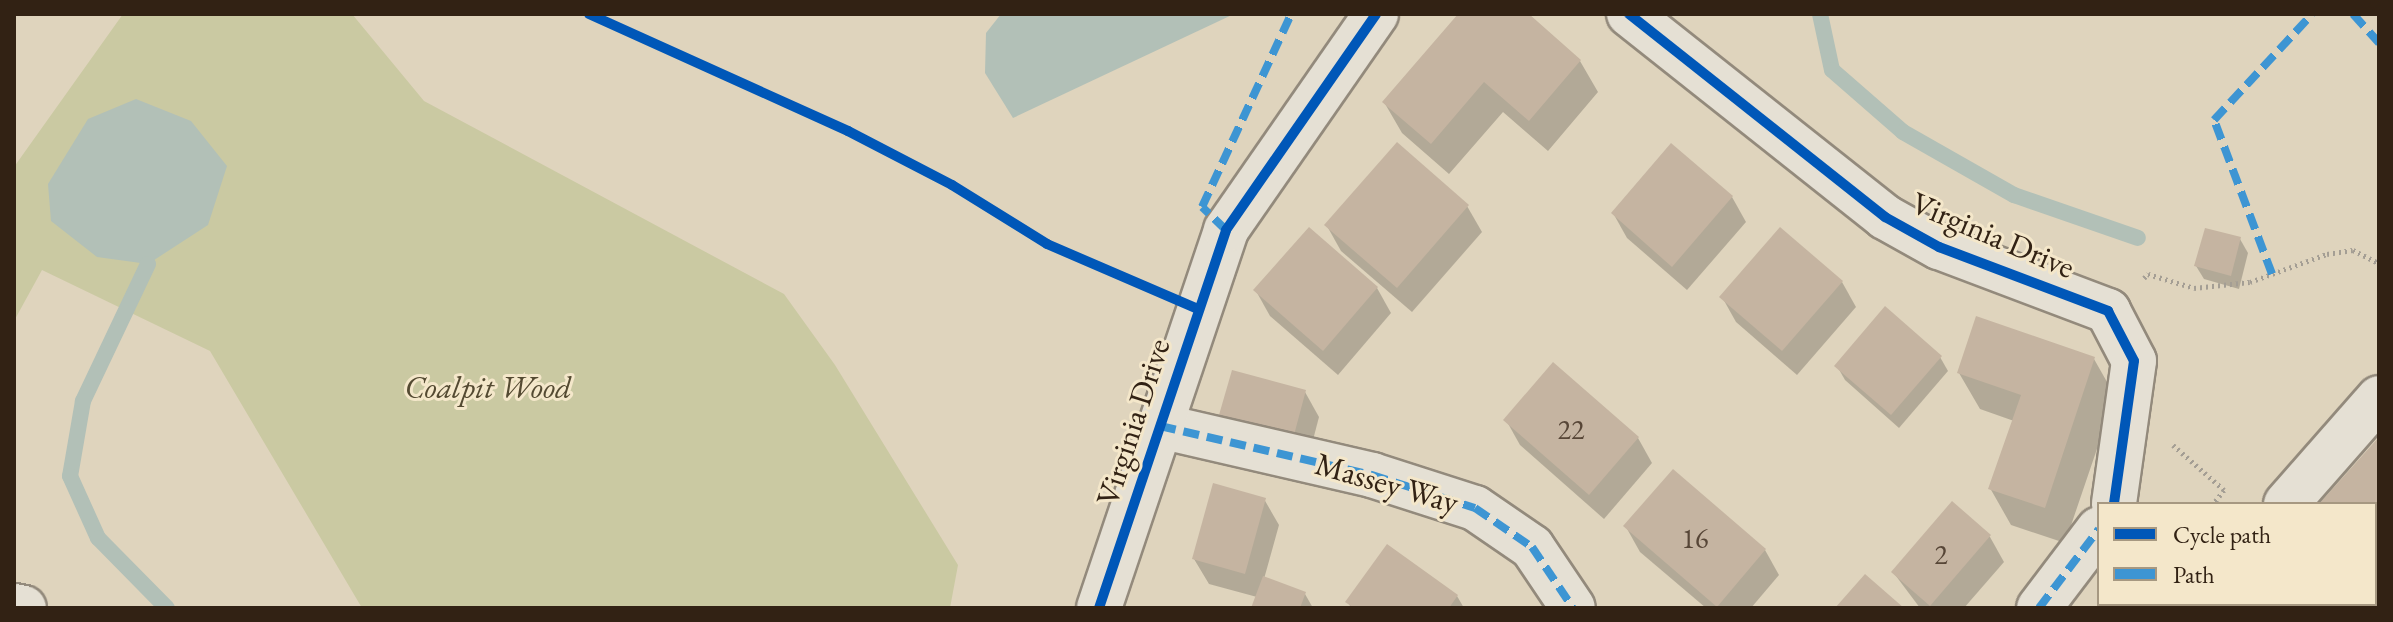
<!DOCTYPE html>
<style>
body{margin:0}
#map{position:relative;width:2393px;height:622px;overflow:hidden;background:#dfd4bd;font-family:"EB Garamond",serif}
div>[style]{position:absolute}
.green>*{inset:0;background:#cac9a2}
.water>*{inset:0;background:#b2c0b7}
.shadow>*{inset:0;background:#0003}
.stream>*{height:16px;margin:-8px;padding:0 8px;transform-origin:8px;border-radius:8px;background:#b2c0b7}
.building>*{inset:0;background:#c5b4a1}
.path>*{height:5px;margin-top:-2.5px;transform-origin:0;background:repeating-linear-gradient(90deg,#a49e94 0 2px,transparent 0 6px)}
.roads{filter:drop-shadow(2px 0 #938a7c) drop-shadow(-2px 0 #938a7c) drop-shadow(0 2px #938a7c) drop-shadow(0 -2px #938a7c)}
.minor>*{height:44px;margin:-22px;padding:0 22px;transform-origin:22px;border-radius:22px;background:#e5e0d4}
.quiet>*{height:8px;margin-top:-4px;transform-origin:0;background:repeating-linear-gradient(90deg,#3d95d3 0 16px,transparent 0 24px)}
.cycleway>*{height:10px;margin:-5px;padding:0 5px;transform-origin:5px;border-radius:5px;background:#0057b8}
span{translate:-50% -50%;white-space:nowrap;text-align:center;line-height:1.15;-webkit-text-stroke:6px #f4e7ca;paint-order:stroke}
.number-label{font-size:28px;color:#574637}
.number-label span{-webkit-text-stroke-width:0}
.street-label{font-size:32px;color:#322214}
.park-label{font-size:32px;color:#544a32;font-style:italic}
.frame{position:absolute;inset:0;border:16px solid #322214;pointer-events:none}
.legend{position:absolute;left:2097px;top:502px;width:280px;height:104px;box-sizing:border-box;background:#f4e7ca;border:2px solid #a69881;margin:0;padding:10px 14px;list-style:none;font-size:24px;color:#322214}
.legend li{display:flex;align-items:center;gap:16px;height:40px}
.legend b{width:40px;border:2px solid #a69881}
</style>
<div id="map">
<div class="green">
<i style="clip-path:polygon(123px 14px,352px 14px,424px 101px,784px 294px,835px 365px,958px 565px,950px 608px,362px 608px,210px 351px,42px 270px,14px 321px,14px 167px)"></i>
</div>
<div class="water">
<i style="clip-path:polygon(1001px 14px,1234px 14px,1013px 118px,985px 73px,986px 33px)"></i>
<i style="clip-path:polygon(136px 99px,191px 121px,227px 166px,208px 225px,148px 264px,97px 257px,51px 221px,48px 184px,88px 119px)"></i>
</div>
<div class="shadow">
<i style="clip-path:polygon(1461px 14px,1526px 14px,1580px 61px,1598px 92px,1548px 151px,1503px 112px,1449px 174px,1402px 133px,1384px 102px)"></i>
<i style="clip-path:polygon(1732px 197px,1746px 222px,1687px 290px,1627px 238px,1613px 213px)"></i>
<i style="clip-path:polygon(1467px 206px,1482px 232px,1412px 312px,1341px 251px,1327px 226px)"></i>
<i style="clip-path:polygon(2240px 239px,2248px 253px,2239px 289px,2204px 279px,2196px 266px)"></i>
<i style="clip-path:polygon(1842px 282px,1856px 307px,1797px 375px,1736px 322px,1722px 297px)"></i>
<i style="clip-path:polygon(1377px 288px,1391px 313px,1338px 375px,1270px 316px,1256px 291px)"></i>
<i style="clip-path:polygon(1940px 357px,1948px 371px,1899px 428px,1845px 380px,1837px 366px)"></i>
<i style="clip-path:polygon(2094px 359px,2115px 396px,2065px 543px,2011px 525px,1990px 488px,2014px 421px,1980px 409px,1959px 373px)"></i>
<i style="clip-path:polygon(1305px 392px,1319px 417px,1308px 459px,1236px 439px,1221px 414px)"></i>
<i style="clip-path:polygon(1506px 420px,1638px 438px,1652px 463px,1604px 519px,1520px 445px)"></i>
<i style="clip-path:polygon(2379px 440px,2379px 608px,2333px 608px,2328px 604px,2375px 604px,2375px 504px,2322px 504px)"></i>
<i style="clip-path:polygon(1673px 472px,1765px 550px,1779px 575px,1751px 608px,1706px 608px,1640px 552px,1626px 527px)"></i>
<i style="clip-path:polygon(1264px 499px,1279px 525px,1264px 579px,1305px 594px,1313px 608px,1254px 608px,1257px 597px,1209px 584px,1194px 559px)"></i>
<i style="clip-path:polygon(1952px 504px,1990px 537px,2004px 562px,1964px 608px,1920px 608px,1893px 572px)"></i>
<i style="clip-path:polygon(1457px 596px,1464px 608px,1351px 608px,1348px 602px)"></i>
</div>
<div class="stream">
<i style="left:1820px;top:14px;width:57px;rotate:77.9deg"></i>
<i style="left:1832px;top:70px;width:94px;rotate:41.1deg"></i>
<i style="left:1903px;top:132px;width:128px;rotate:29.6deg"></i>
<i style="left:2014px;top:195px;width:131px;rotate:19.1deg"></i>
<i style="left:148px;top:264px;width:152px;rotate:115.4deg"></i>
<i style="left:83px;top:401px;width:76px;rotate:99.8deg"></i>
<i style="left:70px;top:476px;width:68px;rotate:65.7deg"></i>
<i style="left:98px;top:538px;width:98px;rotate:45.4deg"></i>
</div>
<div class="building">
<i style="clip-path:polygon(1458px 14px,1529px 14px,1581px 60px,1529px 121px,1484px 82px,1431px 144px,1382px 102px)"></i>
<i style="clip-path:polygon(1397px 142px,1469px 205px,1397px 288px,1324px 225px)"></i>
<i style="clip-path:polygon(1671px 143px,1733px 196px,1672px 267px,1611px 213px)"></i>
<i style="clip-path:polygon(1309px 227px,1378px 287px,1323px 351px,1253px 290px)"></i>
<i style="clip-path:polygon(1780px 227px,1843px 281px,1782px 351px,1719px 297px)"></i>
<i style="clip-path:polygon(2205px 228px,2241px 237px,2231px 276px,2194px 266px)"></i>
<i style="clip-path:polygon(1885px 306px,1942px 356px,1891px 415px,1834px 366px)"></i>
<i style="clip-path:polygon(1976px 316px,2095px 357px,2045px 508px,1988px 489px,2021px 395px,1957px 373px)"></i>
<i style="clip-path:polygon(1553px 362px,1639px 437px,1589px 495px,1503px 420px)"></i>
<i style="clip-path:polygon(1232px 370px,1306px 390px,1294px 435px,1219px 415px)"></i>
<i style="clip-path:polygon(2379px 437px,2379px 608px,2351px 608px,2346px 604px,2375px 604px,2375px 504px,2319px 504px)"></i>
<i style="clip-path:polygon(1673px 469px,1766px 549px,1717px 607px,1623px 526px)"></i>
<i style="clip-path:polygon(1213px 483px,1266px 498px,1245px 574px,1192px 559px)"></i>
<i style="clip-path:polygon(1952px 501px,1991px 535px,1930px 606px,1891px 572px)"></i>
<i style="clip-path:polygon(1387px 544px,1458px 595px,1449px 608px,1354px 608px,1345px 602px)"></i>
<i style="clip-path:polygon(1865px 574px,1904px 608px,1835px 608px)"></i>
<i style="clip-path:polygon(1263px 576px,1306px 592px,1300px 608px,1251px 608px)"></i>
</div>
<div class="path">
<i style="left:2144px;top:278px;width:6px;rotate:-45deg"></i>
<i style="left:2148px;top:274px;width:48px;rotate:16.9deg"></i>
<i style="left:2194px;top:288px;width:56px;rotate:-6.1deg"></i>
<i style="left:2250px;top:282px;width:82px;rotate:-20deg"></i>
<i style="left:2327px;top:254px;width:26px;rotate:-9deg"></i>
<i style="left:2353px;top:250px;width:29px;rotate:27deg"></i>
<i style="left:2173px;top:445px;width:68px;rotate:41.4deg"></i>
<i style="left:2224px;top:490px;width:18px;rotate:128deg"></i>
<i style="left:2124px;top:608px;width:5px;rotate:-53deg"></i>
</div>
<div class="roads">
<div class="minor">
<i style="left:1629px;top:14px;width:327px;rotate:38.4deg"></i>
<i style="left:1885px;top:217px;width:62px;rotate:29.1deg"></i>
<i style="left:1939px;top:247px;width:181px;rotate:20.7deg"></i>
<i style="left:2108px;top:311px;width:56px;rotate:62.5deg"></i>
<i style="left:2134px;top:361px;width:144px;rotate:98deg"></i>
<i style="left:1160px;top:426px;width:218px;rotate:13deg"></i>
<i style="left:1372px;top:475px;width:108px;rotate:17.8deg"></i>
<i style="left:1475px;top:508px;width:69px;rotate:34.4deg"></i>
<i style="left:1532px;top:547px;width:73px;rotate:56.1deg"></i>
<i style="left:2286px;top:504px;width:141px;rotate:-48.7deg"></i>
<i style="left:2245px;top:604px;width:6px;rotate:39deg"></i>
<i style="left:14px;top:606px;width:10px;rotate:11deg"></i>
<i style="left:1099px;top:608px;width:399px;rotate:-71.4deg"></i>
<i style="left:1226px;top:230px;width:263px;rotate:-55.2deg"></i>
<i style="left:2039px;top:608px;width:99px;rotate:-52.8deg"></i>
</div>
</div>
<div class="quiet">
<i style="left:2353px;top:14px;width:39px;rotate:48deg"></i>
<i style="left:1226px;top:230px;width:33px;rotate:-136deg"></i>
<i style="left:1202px;top:207px;width:213px;rotate:-65.2deg"></i>
<i style="left:2272px;top:274px;width:165px;rotate:-110.6deg"></i>
<i style="left:2214px;top:120px;width:144px;rotate:-47.2deg"></i>
<i style="left:1160px;top:426px;width:218px;rotate:13deg"></i>
<i style="left:1372px;top:475px;width:108px;rotate:17.8deg"></i>
<i style="left:1475px;top:508px;width:69px;rotate:34.4deg"></i>
<i style="left:1532px;top:547px;width:73px;rotate:56.1deg"></i>
<i style="left:2039px;top:608px;width:99px;rotate:-52.8deg"></i>
</div>
<div class="cycleway">
<i style="left:589px;top:14px;width:284px;rotate:24.3deg"></i>
<i style="left:848px;top:131px;width:117px;rotate:27.4deg"></i>
<i style="left:952px;top:185px;width:112px;rotate:31.8deg"></i>
<i style="left:1047px;top:244px;width:164px;rotate:23.3deg"></i>
<i style="left:1629px;top:14px;width:327px;rotate:38.4deg"></i>
<i style="left:1885px;top:217px;width:62px;rotate:29.1deg"></i>
<i style="left:1939px;top:247px;width:181px;rotate:20.7deg"></i>
<i style="left:2108px;top:311px;width:56px;rotate:62.5deg"></i>
<i style="left:2134px;top:361px;width:144px;rotate:98deg"></i>
<i style="left:1099px;top:608px;width:399px;rotate:-71.4deg"></i>
<i style="left:1226px;top:230px;width:263px;rotate:-55.2deg"></i>
</div>
<div class="number-label">
<span style="left:1571px;top:429px">22</span>
<span style="left:1695px;top:538px">16</span>
<span style="left:1941px;top:554px">2</span>
</div>
<div class="street-label">
<span style="left:1993px;top:235px;rotate:23deg">Virginia Drive</span>
<span style="left:1133px;top:422px;rotate:-72deg">Virginia Drive</span>
<span style="left:1387px;top:483px;rotate:16deg">Massey Way</span>
</div>
<div class="park-label">
<span style="left:488px;top:387px">Coalpit Wood</span>
</div>
<div class="frame"></div>
<ul class="legend">
<li><b style="height:10px;background:#0057b8"></b>Cycle path</li>
<li><b style="height:10px;background:#3d95d3"></b>Path</li>
</ul>
</div>
